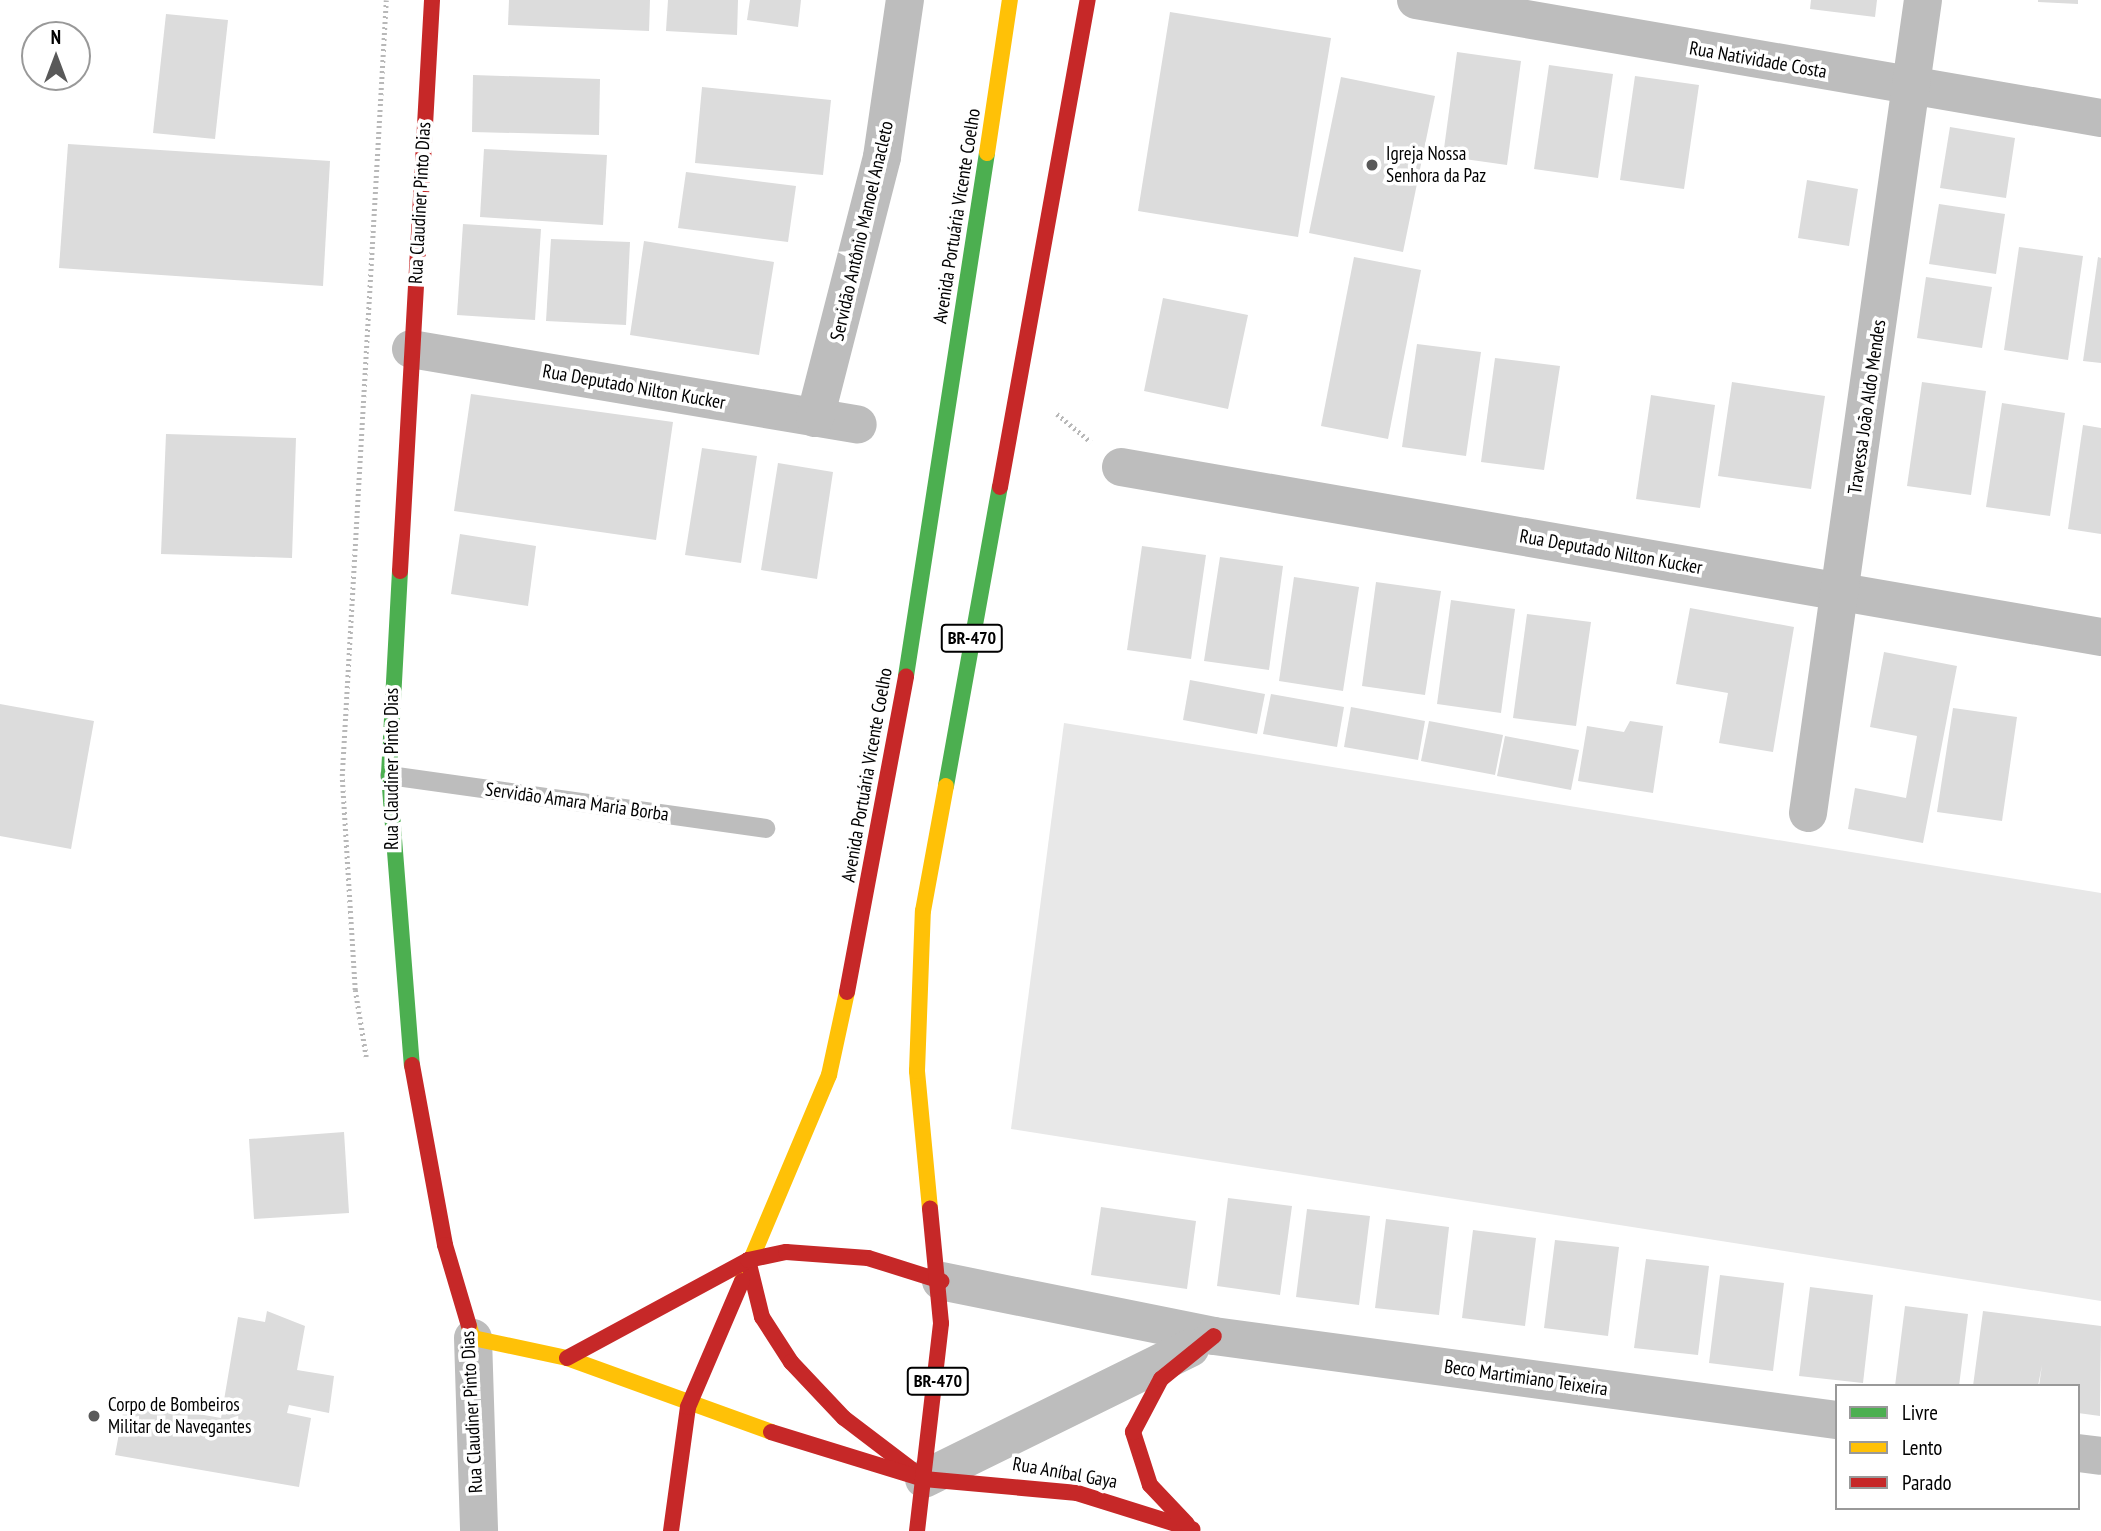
<!DOCTYPE html>
<meta charset="utf-8">
<style>
body{margin:0}
#map{position:relative;width:2101px;height:1531px;overflow:hidden;background:#fff;font-family:"PT Sans Narrow",sans-serif}
div>[style]{position:absolute}
.green>*{inset:0;background:#e8e8e8}
.building>*{inset:0;background:#dcdcdc}
.path>*{height:4.5px;margin-top:-2.25px;transform-origin:0;background:repeating-linear-gradient(90deg,#b8b8b8 0 2px,transparent 0 5.5px)}
.lane>*{height:19px;margin:-9.5px;padding:0 9.5px;transform-origin:9.5px;border-radius:9.5px;background:#bdbdbd}
.street>*{height:38px;margin:-19px;padding:0 19px;transform-origin:19px;border-radius:19px;background:#bdbdbd}
.fast>*{height:16px;margin:-8px;padding:0 8px;transform-origin:8px;border-radius:8px;background:#4caf50}
.slow>*{height:16px;margin:-8px;padding:0 8px;transform-origin:8px;border-radius:8px;background:#ffc107}
.jam>*{height:16px;margin:-8px;padding:0 8px;transform-origin:8px;border-radius:8px;background:#c62828}
.dots>*{width:19px;height:19px;translate:-50% -50%;box-sizing:border-box;border:4px solid #fff;border-radius:50%}
span{translate:-50% -50%;white-space:nowrap;text-align:center;line-height:1.15;-webkit-text-stroke:7px #fff;paint-order:stroke}
.shield-label span{padding:2px 5px;background:#fff;border:2px solid;border-radius:5px;-webkit-text-stroke-width:0}
.shield-label{font-size:18px;color:#000;font-weight:700}
.street-label{font-size:19px;color:#000}
.poi-label{font-size:19px;color:#000}
.left{translate:0 -50%;text-align:left}
.legend{position:absolute;left:1835px;top:1384px;width:245px;height:126px;box-sizing:border-box;background:#fff;border:2px solid #999;margin:0;padding:9px 12px;list-style:none;font-size:21px;color:#000}
.legend li{display:flex;align-items:center;gap:14px;height:35px}
.legend b{width:35px;border:2px solid #999}
.north{position:absolute;left:21px;top:21px;width:70px;height:70px;box-sizing:border-box;background:#fff;border:2px solid #999;border-radius:50%;rotate:0deg;font-size:19px;font-weight:700;line-height:28px;text-align:center;color:#000}
.north::after{content:'';display:block;margin:auto;width:24px;height:32px;background:#595959;clip-path:polygon(50% 0,100% 100%,50% 72%,0 100%)}
</style>
<div id="map">
<div class="green">
<i style="clip-path:polygon(1064px 723px,2101px 893px,2101px 1301px,1011px 1129px)"></i>
</div>
<div class="building">
<i style="clip-path:polygon(509px 0,650px 0,649px 31px,508px 25px)"></i>
<i style="clip-path:polygon(668px 0,738px 0,737px 35px,666px 31px)"></i>
<i style="clip-path:polygon(750px 0,801px 0,798px 27px,747px 20px)"></i>
<i style="clip-path:polygon(1811px 0,1877px 0,1875px 17px,1810px 9px)"></i>
<i style="clip-path:polygon(2038px 0,2078px 0,2078px 4px,2038px 2px)"></i>
<i style="clip-path:polygon(1170px 12px,1331px 38px,1298px 237px,1138px 211px)"></i>
<i style="clip-path:polygon(166px 14px,228px 20px,215px 139px,153px 133px)"></i>
<i style="clip-path:polygon(1457px 52px,1521px 61px,1507px 165px,1443px 156px)"></i>
<i style="clip-path:polygon(1549px 65px,1613px 74px,1598px 178px,1534px 169px)"></i>
<i style="clip-path:polygon(473px 75px,600px 79px,599px 135px,472px 132px)"></i>
<i style="clip-path:polygon(1635px 76px,1699px 85px,1684px 189px,1620px 180px)"></i>
<i style="clip-path:polygon(1341px 77px,1435px 96px,1403px 252px,1309px 233px)"></i>
<i style="clip-path:polygon(702px 87px,831px 100px,823px 175px,695px 163px)"></i>
<i style="clip-path:polygon(1950px 127px,2015px 138px,2006px 198px,1940px 188px)"></i>
<i style="clip-path:polygon(68px 144px,330px 161px,323px 286px,59px 268px)"></i>
<i style="clip-path:polygon(484px 149px,607px 155px,603px 225px,480px 217px)"></i>
<i style="clip-path:polygon(686px 172px,796px 186px,788px 242px,678px 228px)"></i>
<i style="clip-path:polygon(1807px 180px,1858px 189px,1849px 246px,1798px 238px)"></i>
<i style="clip-path:polygon(1939px 204px,2005px 214px,1996px 274px,1929px 264px)"></i>
<i style="clip-path:polygon(463px 224px,541px 229px,535px 320px,457px 315px)"></i>
<i style="clip-path:polygon(551px 239px,630px 242px,626px 325px,546px 321px)"></i>
<i style="clip-path:polygon(644px 241px,774px 262px,759px 355px,630px 335px)"></i>
<i style="clip-path:polygon(2019px 247px,2083px 256px,2068px 360px,2004px 350px)"></i>
<i style="clip-path:polygon(1354px 257px,1421px 270px,1388px 439px,1321px 426px)"></i>
<i style="clip-path:polygon(2098px 257px,2101px 258px,2101px 363px,2083px 361px)"></i>
<i style="clip-path:polygon(1926px 277px,1992px 287px,1982px 348px,1917px 338px)"></i>
<i style="clip-path:polygon(1163px 298px,1248px 315px,1228px 409px,1144px 391px)"></i>
<i style="clip-path:polygon(1417px 344px,1481px 352px,1466px 456px,1402px 447px)"></i>
<i style="clip-path:polygon(1495px 358px,1560px 366px,1544px 470px,1481px 462px)"></i>
<i style="clip-path:polygon(1732px 382px,1825px 396px,1811px 489px,1718px 476px)"></i>
<i style="clip-path:polygon(1922px 382px,1986px 391px,1971px 495px,1907px 486px)"></i>
<i style="clip-path:polygon(471px 394px,673px 422px,656px 540px,454px 511px)"></i>
<i style="clip-path:polygon(1651px 395px,1715px 405px,1700px 508px,1636px 499px)"></i>
<i style="clip-path:polygon(2002px 403px,2065px 413px,2050px 516px,1986px 507px)"></i>
<i style="clip-path:polygon(2083px 425px,2101px 428px,2101px 534px,2068px 529px)"></i>
<i style="clip-path:polygon(166px 434px,296px 438px,292px 558px,161px 554px)"></i>
<i style="clip-path:polygon(702px 448px,757px 456px,741px 563px,685px 555px)"></i>
<i style="clip-path:polygon(778px 463px,833px 472px,817px 579px,761px 570px)"></i>
<i style="clip-path:polygon(460px 534px,536px 546px,528px 606px,451px 594px)"></i>
<i style="clip-path:polygon(1142px 546px,1206px 555px,1191px 659px,1127px 650px)"></i>
<i style="clip-path:polygon(1220px 557px,1283px 566px,1269px 670px,1204px 661px)"></i>
<i style="clip-path:polygon(1294px 577px,1359px 587px,1343px 691px,1279px 681px)"></i>
<i style="clip-path:polygon(1376px 582px,1441px 591px,1425px 695px,1362px 686px)"></i>
<i style="clip-path:polygon(1451px 600px,1515px 609px,1501px 713px,1437px 704px)"></i>
<i style="clip-path:polygon(1690px 608px,1794px 627px,1773px 752px,1719px 743px,1728px 693px,1676px 684px)"></i>
<i style="clip-path:polygon(1527px 614px,1591px 622px,1576px 726px,1513px 718px)"></i>
<i style="clip-path:polygon(1884px 652px,1957px 666px,1923px 843px,1848px 829px,1855px 788px,1906px 798px,1917px 736px,1870px 727px)"></i>
<i style="clip-path:polygon(1190px 680px,1265px 694px,1257px 734px,1183px 720px)"></i>
<i style="clip-path:polygon(1271px 694px,1344px 707px,1337px 747px,1263px 734px)"></i>
<i style="clip-path:polygon(0 704px,94px 721px,71px 849px,0 836px)"></i>
<i style="clip-path:polygon(1351px 707px,1425px 721px,1418px 760px,1344px 747px)"></i>
<i style="clip-path:polygon(1953px 708px,2017px 717px,2002px 821px,1937px 812px)"></i>
<i style="clip-path:polygon(1429px 721px,1503px 735px,1495px 775px,1421px 761px)"></i>
<i style="clip-path:polygon(1630px 721px,1663px 726px,1653px 793px,1578px 781px,1587px 726px,1624px 732px)"></i>
<i style="clip-path:polygon(1505px 736px,1579px 750px,1571px 790px,1497px 776px)"></i>
<i style="clip-path:polygon(344px 1132px,349px 1213px,254px 1219px,249px 1139px)"></i>
<i style="clip-path:polygon(1228px 1198px,1292px 1206px,1280px 1295px,1217px 1286px)"></i>
<i style="clip-path:polygon(1101px 1207px,1196px 1221px,1187px 1289px,1091px 1275px)"></i>
<i style="clip-path:polygon(1307px 1209px,1370px 1216px,1359px 1305px,1296px 1297px)"></i>
<i style="clip-path:polygon(1386px 1219px,1449px 1227px,1439px 1315px,1375px 1308px)"></i>
<i style="clip-path:polygon(1473px 1230px,1536px 1238px,1525px 1326px,1462px 1318px)"></i>
<i style="clip-path:polygon(1555px 1240px,1619px 1247px,1608px 1336px,1544px 1328px)"></i>
<i style="clip-path:polygon(1646px 1259px,1709px 1266px,1698px 1355px,1634px 1348px)"></i>
<i style="clip-path:polygon(1720px 1275px,1784px 1283px,1773px 1371px,1709px 1363px)"></i>
<i style="clip-path:polygon(1810px 1287px,1873px 1295px,1863px 1383px,1799px 1376px)"></i>
<i style="clip-path:polygon(1905px 1306px,1968px 1314px,1959px 1386px,1895px 1386px)"></i>
<i style="clip-path:polygon(267px 1311px,305px 1326px,297px 1370px,334px 1376px,329px 1413px,289px 1405px,287px 1413px,311px 1418px,299px 1487px,115px 1455px,125px 1401px,221px 1418px,238px 1317px,265px 1322px)"></i>
<i style="clip-path:polygon(1983px 1311px,2101px 1326px,2100px 1416px,2078px 1413px,2078px 1386px,2039px 1386px,2042px 1365px,2038px 1386px,1973px 1386px)"></i>
</div>
<div class="path">
<i style="left:1057px;top:414px;width:44px;rotate:39.5deg"></i>
<i style="left:366px;top:1057px;width:68px;rotate:-99.3deg"></i>
<i style="left:355px;top:990px;width:214px;rotate:-93.5deg"></i>
<i style="left:342px;top:776px;width:777px;rotate:-86.75deg"></i>
</div>
<div class="lane">
<i style="left:389px;top:775px;width:380px;rotate:8deg"></i>
</div>
<div class="street">
<i style="left:1416px;top:0;width:695px;rotate:9.77deg"></i>
<i style="left:411px;top:349px;width:453px;rotate:9.6deg"></i>
<i style="left:815px;top:418px;width:269px;rotate:-75.6deg"></i>
<i style="left:882px;top:157px;width:159px;rotate:-81.7deg"></i>
<i style="left:1121px;top:467px;width:995px;rotate:9.84deg"></i>
<i style="left:1808px;top:813px;width:821px;rotate:-81.95deg"></i>
<i style="left:941px;top:1281px;width:278px;rotate:11.4deg"></i>
<i style="left:1214px;top:1336px;width:629px;rotate:7.68deg"></i>
<i style="left:473px;top:1338px;width:193px;rotate:88.2deg"></i>
<i style="left:2078px;top:1453px;width:23px;rotate:7deg"></i>
<i style="left:924px;top:1479px;width:297px;rotate:-26.2deg"></i>
</div>
<div class="fast">
<i style="left:400px;top:571px;width:204px;rotate:93.1deg"></i>
<i style="left:389px;top:775px;width:291px;rotate:85.5deg"></i>
<i style="left:906px;top:676px;width:529px;rotate:-81.2deg"></i>
<i style="left:946px;top:786px;width:304px;rotate:-79.8deg"></i>
</div>
<div class="slow">
<i style="left:987px;top:153px;width:155px;rotate:-81.5deg"></i>
<i style="left:930px;top:1209px;width:139px;rotate:-95.4deg"></i>
<i style="left:917px;top:1071px;width:160px;rotate:-87.9deg"></i>
<i style="left:923px;top:911px;width:127px;rotate:-79.6deg"></i>
<i style="left:742px;top:1281px;width:224px;rotate:-67.1deg"></i>
<i style="left:829px;top:1075px;width:85px;rotate:-77.8deg"></i>
<i style="left:469px;top:1326px;width:13px;rotate:72deg"></i>
<i style="left:473px;top:1338px;width:96px;rotate:12deg"></i>
<i style="left:567px;top:1358px;width:217px;rotate:19.9deg"></i>
</div>
<div class="jam">
<i style="left:1000px;top:487px;width:495px;rotate:-79.8deg"></i>
<i style="left:400px;top:571px;width:572px;rotate:-86.79deg"></i>
<i style="left:847px;top:992px;width:321px;rotate:-79.4deg"></i>
<i style="left:412px;top:1065px;width:183px;rotate:79.6deg"></i>
<i style="left:445px;top:1245px;width:84px;rotate:73.5deg"></i>
<i style="left:748px;top:1260px;width:59px;rotate:76.2deg"></i>
<i style="left:762px;top:1317px;width:54px;rotate:57.2deg"></i>
<i style="left:791px;top:1362px;width:77px;rotate:46.6deg"></i>
<i style="left:844px;top:1418px;width:101px;rotate:37.3deg"></i>
<i style="left:567px;top:1358px;width:206px;rotate:-28.4deg"></i>
<i style="left:748px;top:1260px;width:39px;rotate:-12deg"></i>
<i style="left:786px;top:1252px;width:82px;rotate:4.2deg"></i>
<i style="left:868px;top:1258px;width:77px;rotate:17.5deg"></i>
<i style="left:771px;top:1432px;width:160px;rotate:17.1deg"></i>
<i style="left:924px;top:1479px;width:154px;rotate:5.2deg"></i>
<i style="left:1077px;top:1493px;width:121px;rotate:17.4deg"></i>
<i style="left:1187px;top:1524px;width:54px;rotate:-133.5deg"></i>
<i style="left:1150px;top:1485px;width:56px;rotate:-107.8deg"></i>
<i style="left:1133px;top:1432px;width:60px;rotate:-62.2deg"></i>
<i style="left:1161px;top:1379px;width:68px;rotate:-39.1deg"></i>
<i style="left:671px;top:1531px;width:125px;rotate:-82.2deg"></i>
<i style="left:688px;top:1407px;width:137px;rotate:-66.8deg"></i>
<i style="left:917px;top:1531px;width:209px;rotate:-83.4deg"></i>
<i style="left:941px;top:1323px;width:115px;rotate:-95.5deg"></i>
</div>
<div class="dots">
<i style="left:1372px;top:165px;background:#595959"></i>
<i style="left:94px;top:1416px;background:#595959"></i>
</div>
<div class="shield-label">
<span style="left:972px;top:638px">BR-470</span>
<span style="left:938px;top:1381px">BR-470</span>
</div>
<div class="street-label">
<span style="left:1758px;top:60px;rotate:10deg">Rua Natividade Costa</span>
<span style="left:420px;top:203px;rotate:-87deg">Rua Claudiner Pinto Dias</span>
<span style="left:957px;top:216px;rotate:-81deg">Avenida Portuária Vicente Coelho</span>
<span style="left:862px;top:231px;rotate:-77deg">Servidão Antônio Manoel Anacleto</span>
<span style="left:634px;top:387px;rotate:10deg">Rua Deputado Nilton Kucker</span>
<span style="left:1867px;top:407px;rotate:-82deg">Travessa João Aldo Mendes</span>
<span style="left:1611px;top:552px;rotate:10deg">Rua Deputado Nilton Kucker</span>
<span style="left:392px;top:769px;rotate:-90deg">Rua Claudiner Pinto Dias</span>
<span style="left:867px;top:775px;rotate:-80deg">Avenida Portuária Vicente Coelho</span>
<span style="left:577px;top:802px;rotate:8deg">Servidão Amara Maria Borba</span>
<span style="left:1526px;top:1378px;rotate:8deg">Beco Martimiano Teixeira</span>
<span style="left:472px;top:1412px;rotate:-93deg">Rua Claudiner Pinto Dias</span>
<span style="left:1065px;top:1473px;rotate:10deg">Rua Aníbal Gaya</span>
</div>
<div class="poi-label">
<span class="left" style="left:1386px;top:165px">Igreja Nossa<br>Senhora da Paz</span>
<span class="left" style="left:108px;top:1416px">Corpo de Bombeiros<br>Militar de Navegantes</span>
</div>
<ul class="legend">
<li><b style="height:9px;background:#4caf50"></b>Livre</li>
<li><b style="height:9px;background:#ffc107"></b>Lento</li>
<li><b style="height:9px;background:#c62828"></b>Parado</li>
</ul>
<div class="north">N</div>
</div>
